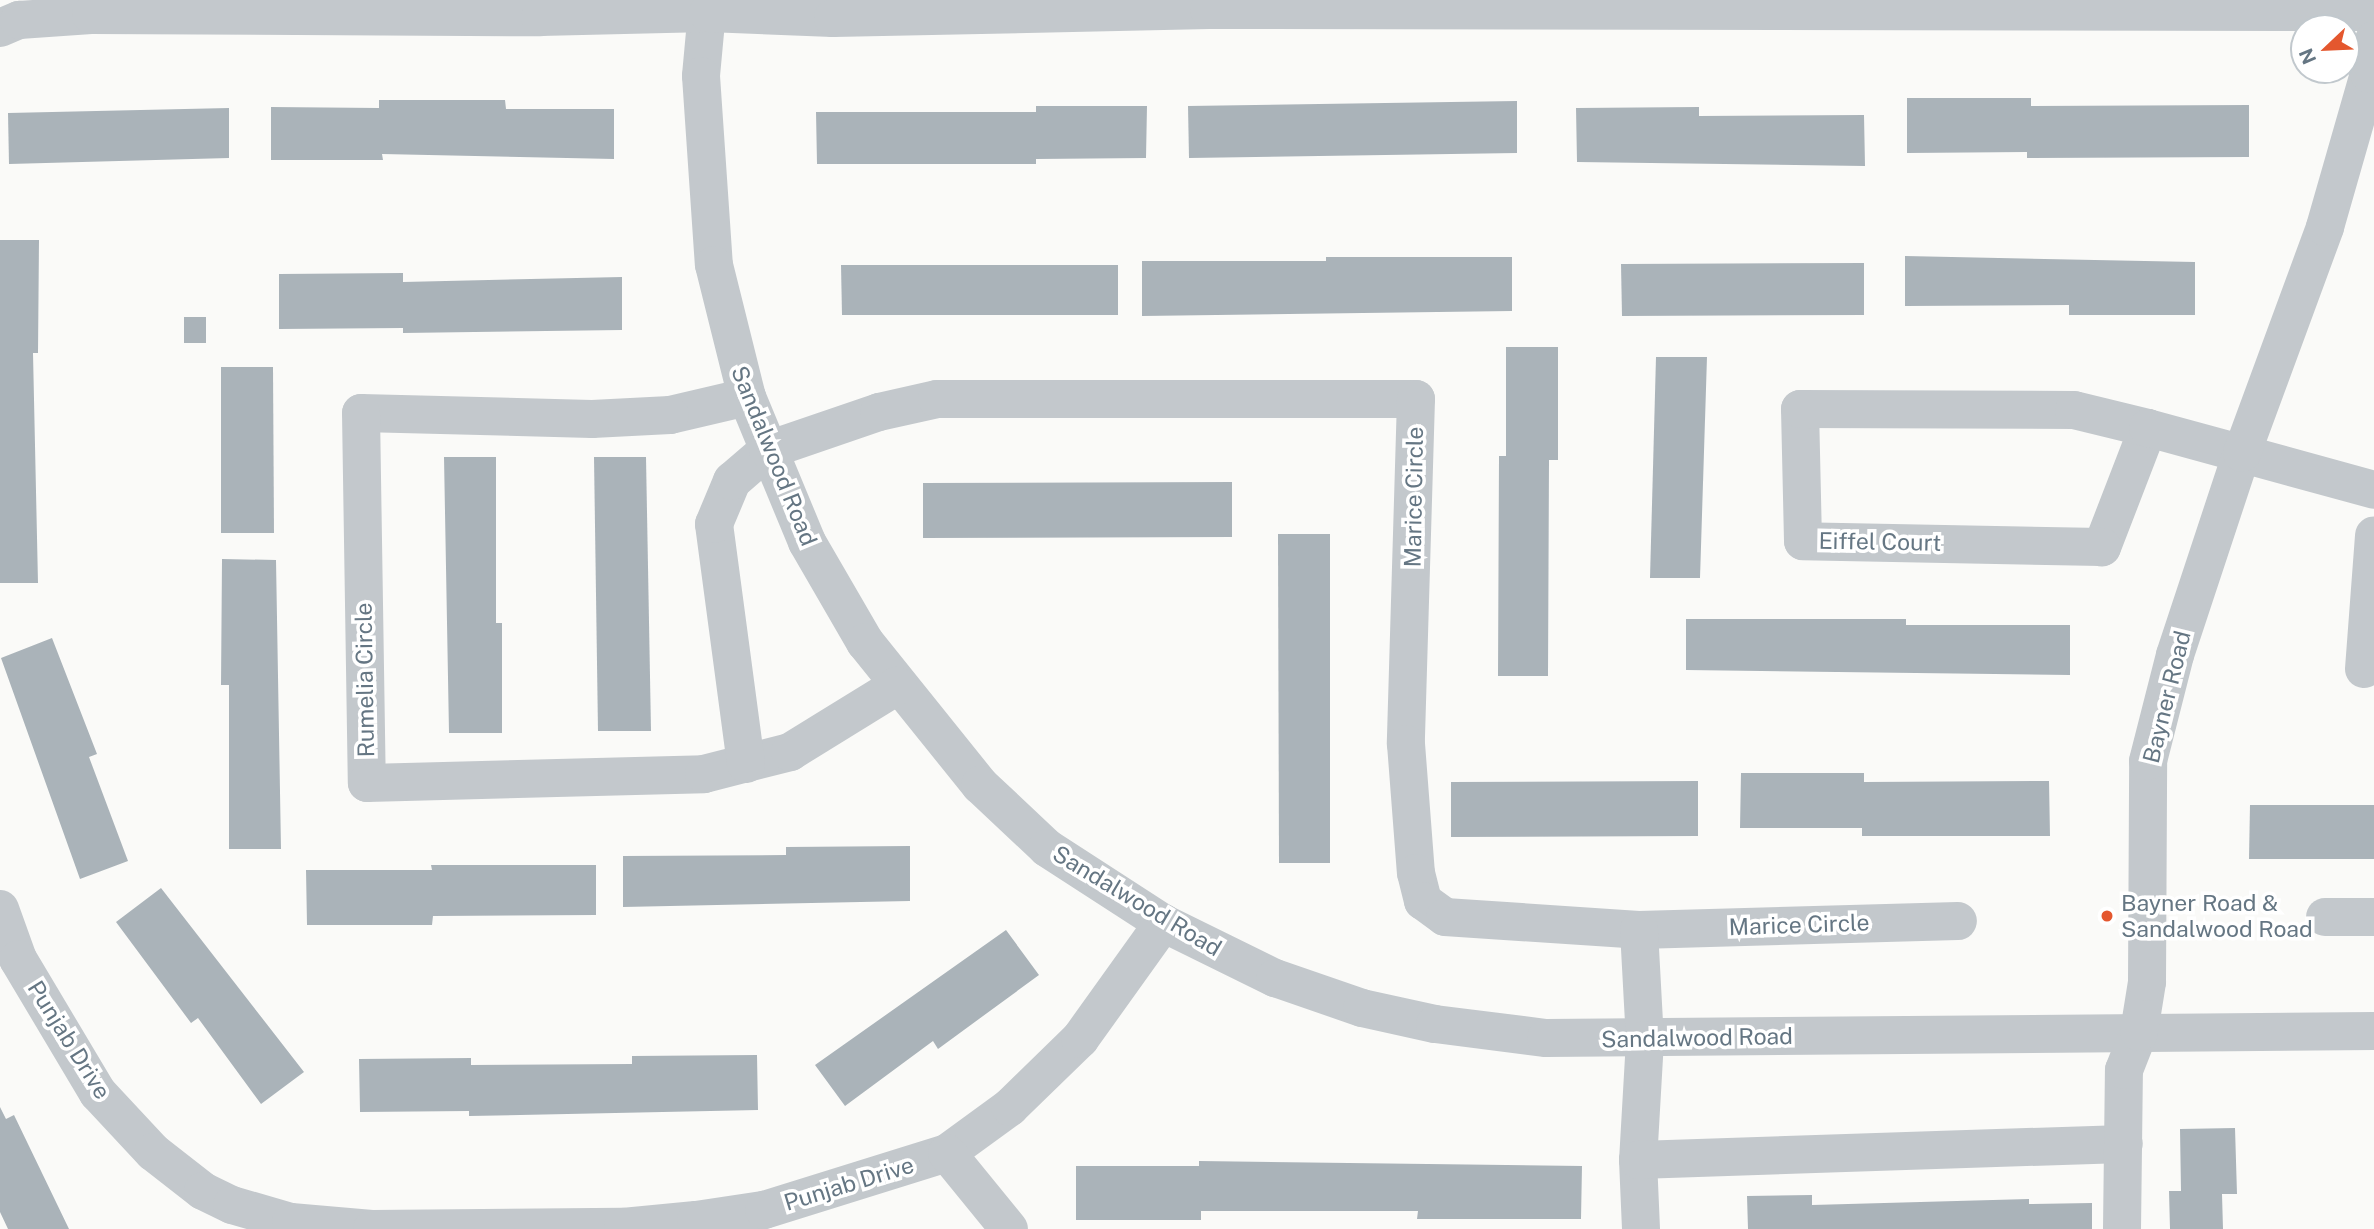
<!DOCTYPE html>
<style>
body{margin:0}
#map{position:relative;width:2374px;height:1229px;overflow:hidden;background:#fafaf8;font-family:"Public Sans",sans-serif}
div>[style]{position:absolute}
.building>*{inset:0;background:#aab3b9}
.minor>*{height:38px;margin:-19px;padding:0 19px;transform-origin:19px;border-radius:19px;background:#c3c8cc}
.dots>*{width:19px;height:19px;translate:-50% -50%;box-sizing:border-box;border:4px solid #fff;border-radius:50%}
span{translate:-50% -50%;white-space:nowrap;text-align:center;line-height:1.15;-webkit-text-stroke:7px #fff;paint-order:stroke}
.street-label{font-size:23px;color:#657683}
.poi-label{font-size:23px;color:#657683}
.left{translate:0 -50%;text-align:left}
.north{position:absolute;left:2290px;top:14px;width:70px;height:70px;box-sizing:border-box;background:#fff;border:2px solid #c1c8cd;border-radius:50%;rotate:247deg;font-size:19px;font-weight:700;line-height:28px;text-align:center;color:#657683}
.north::after{content:'';display:block;margin:auto;width:24px;height:32px;background:#e4572e;clip-path:polygon(50% 0,100% 100%,50% 72%,0 100%)}
</style>
<div id="map">
<div class="building">
<i style="clip-path:polygon(1907px 98px,2031px 98px,2031px 106px,2249px 105px,2249px 157px,2027px 158px,2027px 152px,1907px 153px)"></i>
<i style="clip-path:polygon(379px 100px,505px 100px,506px 109px,614px 109px,614px 159px,382px 154px,383px 160px,271px 160px,271px 107px,379px 108px)"></i>
<i style="clip-path:polygon(1517px 101px,1517px 153px,1189px 158px,1188px 106px)"></i>
<i style="clip-path:polygon(1036px 106px,1147px 106px,1146px 158px,1036px 159px,1036px 164px,817px 164px,816px 112px,1036px 112px)"></i>
<i style="clip-path:polygon(1699px 107px,1699px 116px,1864px 115px,1865px 166px,1577px 162px,1576px 108px)"></i>
<i style="clip-path:polygon(229px 108px,229px 158px,9px 164px,8px 113px)"></i>
<i style="clip-path:polygon(0 240px,39px 240px,38px 353px,33px 353px,38px 583px,0 583px)"></i>
<i style="clip-path:polygon(1905px 256px,2195px 262px,2195px 315px,2069px 315px,2069px 305px,1905px 306px)"></i>
<i style="clip-path:polygon(1326px 257px,1512px 257px,1512px 311px,1142px 316px,1142px 261px,1326px 261px)"></i>
<i style="clip-path:polygon(1864px 263px,1864px 315px,1622px 316px,1621px 264px)"></i>
<i style="clip-path:polygon(841px 265px,1118px 265px,1118px 315px,842px 315px)"></i>
<i style="clip-path:polygon(403px 273px,403px 282px,622px 277px,622px 330px,403px 333px,403px 328px,279px 329px,279px 274px)"></i>
<i style="clip-path:polygon(184px 317px,206px 317px,206px 343px,184px 343px)"></i>
<i style="clip-path:polygon(1506px 347px,1558px 347px,1558px 460px,1549px 460px,1548px 676px,1498px 676px,1499px 456px,1506px 456px)"></i>
<i style="clip-path:polygon(1656px 357px,1707px 357px,1700px 578px,1650px 578px)"></i>
<i style="clip-path:polygon(221px 367px,273px 367px,274px 533px,221px 533px)"></i>
<i style="clip-path:polygon(444px 457px,496px 457px,496px 623px,502px 623px,502px 733px,449px 733px)"></i>
<i style="clip-path:polygon(594px 457px,646px 457px,651px 731px,598px 731px)"></i>
<i style="clip-path:polygon(1232px 482px,1232px 537px,923px 538px,923px 483px)"></i>
<i style="clip-path:polygon(1278px 534px,1330px 534px,1330px 863px,1279px 863px)"></i>
<i style="clip-path:polygon(222px 559px,276px 560px,281px 849px,229px 849px,229px 685px,221px 685px)"></i>
<i style="clip-path:polygon(1686px 619px,1906px 619px,1906px 625px,2070px 625px,2070px 675px,1686px 670px)"></i>
<i style="clip-path:polygon(52px 638px,97px 754px,89px 757px,128px 861px,80px 879px,1px 658px)"></i>
<i style="clip-path:polygon(1741px 773px,1864px 773px,1864px 782px,2049px 781px,2050px 836px,1862px 836px,1862px 828px,1740px 828px)"></i>
<i style="clip-path:polygon(1698px 781px,1698px 836px,1451px 837px,1451px 782px)"></i>
<i style="clip-path:polygon(2250px 805px,2374px 805px,2374px 859px,2249px 859px)"></i>
<i style="clip-path:polygon(910px 846px,910px 901px,623px 907px,623px 856px,786px 855px,786px 847px)"></i>
<i style="clip-path:polygon(431px 865px,596px 865px,596px 915px,433px 916px,432px 925px,307px 925px,306px 870px,432px 870px)"></i>
<i style="clip-path:polygon(161px 888px,304px 1072px,261px 1104px,198px 1018px,191px 1023px,116px 922px)"></i>
<i style="clip-path:polygon(1006px 930px,1039px 975px,938px 1049px,933px 1041px,845px 1106px,815px 1065px)"></i>
<i style="clip-path:polygon(757px 1055px,758px 1110px,469px 1116px,469px 1111px,360px 1112px,359px 1059px,471px 1058px,471px 1065px,632px 1064px,632px 1056px)"></i>
<i style="clip-path:polygon(0 1107px,6px 1119px,14px 1115px,69px 1229px,8px 1229px,0 1212px)"></i>
<i style="clip-path:polygon(2235px 1128px,2237px 1194px,2222px 1194px,2223px 1229px,2170px 1229px,2169px 1191px,2181px 1191px,2180px 1129px)"></i>
<i style="clip-path:polygon(1199px 1161px,1582px 1166px,1581px 1219px,1417px 1219px,1418px 1211px,1201px 1211px,1201px 1220px,1076px 1220px,1076px 1166px,1199px 1166px)"></i>
<i style="clip-path:polygon(1812px 1195px,1812px 1205px,2029px 1199px,2029px 1204px,2092px 1203px,2092px 1229px,1748px 1229px,1747px 1196px)"></i>
</div>
<div class="minor">
<i style="left:708px;top:0;width:76px;rotate:95.3deg"></i>
<i style="left:701px;top:76px;width:189px;rotate:86.1deg"></i>
<i style="left:714px;top:265px;width:136px;rotate:76deg"></i>
<i style="left:747px;top:397px;width:157px;rotate:67.5deg"></i>
<i style="left:807px;top:542px;width:116px;rotate:59.9deg"></i>
<i style="left:865px;top:642px;width:184px;rotate:51.2deg"></i>
<i style="left:980px;top:785px;width:92px;rotate:43.2deg"></i>
<i style="left:1047px;top:848px;width:138px;rotate:32.9deg"></i>
<i style="left:1163px;top:923px;width:125px;rotate:26.2deg"></i>
<i style="left:1275px;top:978px;width:92px;rotate:19deg"></i>
<i style="left:1362px;top:1008px;width:75px;rotate:12.4deg"></i>
<i style="left:1435px;top:1024px;width:112px;rotate:7.2deg"></i>
<i style="left:1546px;top:1038px;width:828px;rotate:-0.48deg"></i>
<i style="left:0;top:28px;width:21px;rotate:-23deg"></i>
<i style="left:19px;top:20px;width:72px;rotate:-4deg"></i>
<i style="left:91px;top:15px;width:449px;rotate:0.3deg"></i>
<i style="left:540px;top:17px;width:168px;rotate:-1.4deg"></i>
<i style="left:708px;top:13px;width:125px;rotate:2.3deg"></i>
<i style="left:833px;top:18px;width:376px;rotate:-1.2deg"></i>
<i style="left:1209px;top:10px;width:1165px;rotate:0.1deg"></i>
<i style="left:747px;top:397px;width:79px;rotate:166.8deg"></i>
<i style="left:670px;top:415px;width:78px;rotate:177.1deg"></i>
<i style="left:592px;top:419px;width:231px;rotate:-178.5deg"></i>
<i style="left:361px;top:413px;width:370px;rotate:89.1deg"></i>
<i style="left:367px;top:783px;width:337px;rotate:-1.5deg"></i>
<i style="left:704px;top:774px;width:89px;rotate:-14.3deg"></i>
<i style="left:790px;top:752px;width:126px;rotate:-31.7deg"></i>
<i style="left:2148px;top:428px;width:128px;rotate:111.1deg"></i>
<i style="left:2102px;top:547px;width:299px;rotate:-178.9deg"></i>
<i style="left:1803px;top:541px;width:132px;rotate:-91.3deg"></i>
<i style="left:1800px;top:409px;width:274px;rotate:0.2deg"></i>
<i style="left:2074px;top:410px;width:76px;rotate:13.7deg"></i>
<i style="left:2148px;top:428px;width:234px;rotate:15.3deg"></i>
<i style="left:2364px;top:669px;width:134px;rotate:-85.7deg"></i>
<i style="left:746px;top:764px;width:242px;rotate:-97.6deg"></i>
<i style="left:714px;top:524px;width:47px;rotate:-67.3deg"></i>
<i style="left:732px;top:481px;width:48px;rotate:-40.7deg"></i>
<i style="left:768px;top:450px;width:117px;rotate:-18.9deg"></i>
<i style="left:879px;top:412px;width:59px;rotate:-12.6deg"></i>
<i style="left:937px;top:399px;width:479px"></i>
<i style="left:1416px;top:399px;width:345px;rotate:91.7deg"></i>
<i style="left:1406px;top:744px;width:129px;rotate:85.6deg"></i>
<i style="left:1416px;top:873px;width:29px;rotate:76deg"></i>
<i style="left:1423px;top:901px;width:27px;rotate:36deg"></i>
<i style="left:1445px;top:917px;width:194px;rotate:3.8deg"></i>
<i style="left:1639px;top:930px;width:319px;rotate:-1.6deg"></i>
<i style="left:0;top:909px;width:53px;rotate:70.2deg"></i>
<i style="left:18px;top:959px;width:156px;rotate:59.2deg"></i>
<i style="left:98px;top:1093px;width:81px;rotate:47deg"></i>
<i style="left:153px;top:1152px;width:63px;rotate:38deg"></i>
<i style="left:203px;top:1191px;width:32px;rotate:26deg"></i>
<i style="left:232px;top:1205px;width:61px;rotate:16.1deg"></i>
<i style="left:291px;top:1222px;width:81px;rotate:4.9deg"></i>
<i style="left:372px;top:1229px;width:251px;rotate:-0.5deg"></i>
<i style="left:623px;top:1227px;width:73px;rotate:-5.5deg"></i>
<i style="left:696px;top:1220px;width:69px;rotate:-8.4deg"></i>
<i style="left:764px;top:1210px;width:192px;rotate:-17.3deg"></i>
<i style="left:947px;top:1153px;width:78px;rotate:-36.1deg"></i>
<i style="left:1010px;top:1107px;width:98px;rotate:-44.2deg"></i>
<i style="left:1080px;top:1039px;width:143px;rotate:-54.4deg"></i>
<i style="left:2325px;top:917px;width:49px"></i>
<i style="left:1639px;top:930px;width:110px;rotate:86.9deg"></i>
<i style="left:1645px;top:1040px;width:120px;rotate:93.3deg"></i>
<i style="left:1638px;top:1160px;width:69px;rotate:87.5deg"></i>
<i style="left:947px;top:1153px;width:98px;rotate:50.8deg"></i>
<i style="left:1638px;top:1160px;width:486px;rotate:-1.9deg"></i>
<i style="left:2122px;top:1229px;width:159px;rotate:-89.3deg"></i>
<i style="left:2124px;top:1070px;width:41px;rotate:-68.5deg"></i>
<i style="left:2139px;top:1032px;width:51px;rotate:-80.9deg"></i>
<i style="left:2147px;top:982px;width:221px;rotate:-89.7deg"></i>
<i style="left:2148px;top:761px;width:109px;rotate:-75.7deg"></i>
<i style="left:2175px;top:655px;width:213px;rotate:-71.7deg"></i>
<i style="left:2242px;top:453px;width:241px;rotate:-69.8deg"></i>
<i style="left:2325px;top:227px;width:159px;rotate:-74deg"></i>
<i style="left:2369px;top:74px;width:34px;rotate:-82deg"></i>
</div>
<div class="dots">
<i style="left:2107px;top:916px;background:#e4572e"></i>
</div>
<div class="street-label">
<span style="left:774px;top:456px;rotate:68deg">Sandalwood Road</span>
<span style="left:1414px;top:497px;rotate:-89deg">Marice Circle</span>
<span style="left:1880px;top:542px;rotate:1deg">Eiffel Court</span>
<span style="left:365px;top:680px;rotate:-91deg">Rumelia Circle</span>
<span style="left:2167px;top:697px;rotate:-76deg">Bayner Road</span>
<span style="left:1137px;top:901px;rotate:31deg">Sandalwood Road</span>
<span style="left:1799px;top:925px;rotate:-2deg">Marice Circle</span>
<span style="left:1697px;top:1038px;rotate:-1deg">Sandalwood Road</span>
<span style="left:69px;top:1040px;rotate:58deg">Punjab Drive</span>
<span style="left:849px;top:1184px;rotate:-17deg">Punjab Drive</span>
</div>
<div class="poi-label">
<span class="left" style="left:2121px;top:916px">Bayner Road &amp;<br>Sandalwood Road</span>
</div>
<div class="north">N</div>
</div>
